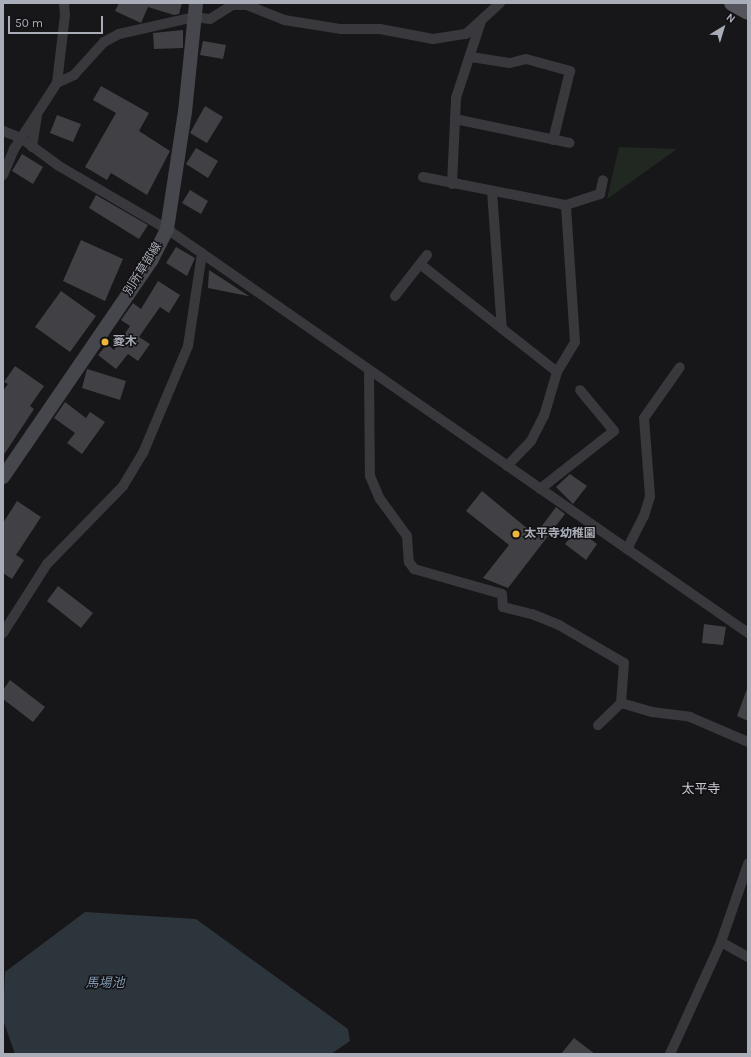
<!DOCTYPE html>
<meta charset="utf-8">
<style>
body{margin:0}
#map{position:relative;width:751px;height:1057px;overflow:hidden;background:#171618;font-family:Karla,"Noto Sans JP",sans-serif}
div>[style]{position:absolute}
.green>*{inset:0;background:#212822}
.water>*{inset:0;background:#2d353c}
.building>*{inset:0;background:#414145}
.minor>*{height:10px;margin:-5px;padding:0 5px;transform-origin:5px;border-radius:5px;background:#38383d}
.secondary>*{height:14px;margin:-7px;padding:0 7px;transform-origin:7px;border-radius:7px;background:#46474d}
.primary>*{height:16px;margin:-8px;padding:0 8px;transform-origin:8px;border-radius:8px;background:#54555c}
.dots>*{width:11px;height:11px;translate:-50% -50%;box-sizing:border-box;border:2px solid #121113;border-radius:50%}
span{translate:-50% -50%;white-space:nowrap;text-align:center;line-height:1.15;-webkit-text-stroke:3px #121113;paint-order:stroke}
.street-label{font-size:12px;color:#a9adb8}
.poi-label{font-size:12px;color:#a9adb8;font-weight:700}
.left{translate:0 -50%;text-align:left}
.neighbourhood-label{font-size:13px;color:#caccd4}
.water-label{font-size:13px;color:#8099b2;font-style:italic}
.frame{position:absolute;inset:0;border:4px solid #a9adb8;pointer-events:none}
.north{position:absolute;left:703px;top:8px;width:40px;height:40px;-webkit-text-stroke:3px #121113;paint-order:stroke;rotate:38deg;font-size:11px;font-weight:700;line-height:16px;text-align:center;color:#a9adb8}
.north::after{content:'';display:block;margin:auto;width:14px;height:18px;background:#a9adb8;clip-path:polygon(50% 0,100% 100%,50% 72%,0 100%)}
.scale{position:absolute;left:8px;top:16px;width:95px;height:18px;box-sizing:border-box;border:2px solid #a9adb8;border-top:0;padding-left:5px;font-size:12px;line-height:14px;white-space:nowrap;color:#a9adb8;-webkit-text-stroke:3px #121113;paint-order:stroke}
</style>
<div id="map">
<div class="green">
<i style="clip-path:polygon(619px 147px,677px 149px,607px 199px)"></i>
</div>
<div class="water">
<i style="clip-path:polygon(85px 912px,196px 919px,348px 1029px,350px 1041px,331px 1054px,15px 1054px,3px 1020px,5px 972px)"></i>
</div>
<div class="building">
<i style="clip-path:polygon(119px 3px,144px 4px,182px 3px,179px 14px,174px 15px,148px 7px,141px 23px,115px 11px)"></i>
<i style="clip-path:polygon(183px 30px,183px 48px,154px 49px,153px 33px)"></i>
<i style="clip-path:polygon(203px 41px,226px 45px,223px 59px,200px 55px)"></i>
<i style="clip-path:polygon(101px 86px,149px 113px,139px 131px,170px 151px,147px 195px,111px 173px,107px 180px,85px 167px,116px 113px,93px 100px)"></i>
<i style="clip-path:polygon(205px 106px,223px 117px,207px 143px,190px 133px)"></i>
<i style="clip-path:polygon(57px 115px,81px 124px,73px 142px,50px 133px)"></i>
<i style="clip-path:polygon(196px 148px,218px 161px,208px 178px,186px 164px)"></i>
<i style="clip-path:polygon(22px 154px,43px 167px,33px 184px,12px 171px)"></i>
<i style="clip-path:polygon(190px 190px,208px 201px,201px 214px,182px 203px)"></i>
<i style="clip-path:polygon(96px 195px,148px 225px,139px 239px,89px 208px)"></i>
<i style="clip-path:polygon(81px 240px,123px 259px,105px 301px,63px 281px)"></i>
<i style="clip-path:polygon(176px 247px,195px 258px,187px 276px,166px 263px)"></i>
<i style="clip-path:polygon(209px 270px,249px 296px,248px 296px,208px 288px)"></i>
<i style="clip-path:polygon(158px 281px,180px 295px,169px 313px,160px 307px,139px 337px,150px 344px,138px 361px,128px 354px,116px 369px,98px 355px,107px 344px,114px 350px,130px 326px,121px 320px,133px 303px,141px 309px)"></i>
<i style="clip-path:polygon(61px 291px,96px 316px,70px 352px,35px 327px)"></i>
<i style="clip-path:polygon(15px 366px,44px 386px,30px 406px,34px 409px,3px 456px,3px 391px,8px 384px,4px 382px)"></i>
<i style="clip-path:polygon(87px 369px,126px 381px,120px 400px,82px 388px)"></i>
<i style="clip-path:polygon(65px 402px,86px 418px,90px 412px,105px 422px,82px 454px,67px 443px,75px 433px,54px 418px)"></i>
<i style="clip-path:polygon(570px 474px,587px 486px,573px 504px,556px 487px)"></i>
<i style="clip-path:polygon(482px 491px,535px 535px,556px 507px,565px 514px,508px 588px,483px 578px,509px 545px,466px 511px)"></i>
<i style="clip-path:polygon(17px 501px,41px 517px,16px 555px,24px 560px,12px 579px,3px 573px,3px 523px)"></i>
<i style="clip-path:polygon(577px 529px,597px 544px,586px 560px,565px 544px)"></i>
<i style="clip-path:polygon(58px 586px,93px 613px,81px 628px,47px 601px)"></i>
<i style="clip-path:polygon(704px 624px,726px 627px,723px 645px,702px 643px)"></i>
<i style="clip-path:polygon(10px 680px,45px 707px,33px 722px,3px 699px,3px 690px)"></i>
<i style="clip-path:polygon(747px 689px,748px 690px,748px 721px,737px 716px)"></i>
<i style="clip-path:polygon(574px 1038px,595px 1054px,561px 1054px)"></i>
</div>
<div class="minor">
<i style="left:471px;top:57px;width:39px;rotate:9deg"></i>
<i style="left:510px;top:63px;width:16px;rotate:-14deg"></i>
<i style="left:526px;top:59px;width:46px;rotate:15.3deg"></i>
<i style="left:570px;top:71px;width:71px;rotate:103.8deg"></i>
<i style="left:57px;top:83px;width:19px;rotate:-25deg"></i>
<i style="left:74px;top:75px;width:45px;rotate:-47.7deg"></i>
<i style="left:104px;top:42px;width:17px;rotate:-28deg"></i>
<i style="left:119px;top:34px;width:78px;rotate:-12.6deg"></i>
<i style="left:195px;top:17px;width:15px;rotate:8deg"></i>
<i style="left:210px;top:19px;width:26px;rotate:-32deg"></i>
<i style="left:232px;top:5px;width:15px"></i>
<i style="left:247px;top:5px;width:40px;rotate:22deg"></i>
<i style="left:284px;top:20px;width:58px;rotate:9deg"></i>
<i style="left:341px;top:29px;width:39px"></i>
<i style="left:380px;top:29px;width:54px;rotate:10.7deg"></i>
<i style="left:433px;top:39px;width:33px;rotate:-9deg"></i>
<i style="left:466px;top:34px;width:46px;rotate:-42.4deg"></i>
<i style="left:455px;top:119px;width:117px;rotate:11.8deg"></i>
<i style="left:3px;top:131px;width:19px;rotate:21deg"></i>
<i style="left:21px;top:138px;width:47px;rotate:36.4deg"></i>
<i style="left:59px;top:166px;width:125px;rotate:30.3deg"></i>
<i style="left:167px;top:229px;width:708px;rotate:34.81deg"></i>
<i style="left:32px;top:147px;width:31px;rotate:-81deg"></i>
<i style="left:3px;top:175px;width:28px;rotate:-67deg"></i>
<i style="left:14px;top:149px;width:79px;rotate:-56.9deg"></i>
<i style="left:57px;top:83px;width:68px;rotate:-83.3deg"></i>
<i style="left:65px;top:15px;width:12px;rotate:-95deg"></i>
<i style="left:423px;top:177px;width:146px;rotate:11.1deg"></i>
<i style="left:566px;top:205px;width:36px;rotate:-18deg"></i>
<i style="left:600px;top:194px;width:14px;rotate:-78deg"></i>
<i style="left:452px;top:184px;width:86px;rotate:-87.3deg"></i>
<i style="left:456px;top:98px;width:81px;rotate:-72deg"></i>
<i style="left:492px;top:191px;width:138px;rotate:85.9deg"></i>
<i style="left:420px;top:264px;width:174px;rotate:38.2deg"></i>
<i style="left:395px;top:296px;width:52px;rotate:-52deg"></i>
<i style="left:369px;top:371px;width:105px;rotate:89.5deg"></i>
<i style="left:370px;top:476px;width:25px;rotate:67deg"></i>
<i style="left:380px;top:499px;width:46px;rotate:53.9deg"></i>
<i style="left:407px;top:536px;width:26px;rotate:86deg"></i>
<i style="left:409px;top:562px;width:9px;rotate:54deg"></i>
<i style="left:414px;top:569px;width:91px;rotate:15.9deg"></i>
<i style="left:502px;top:594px;width:13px;rotate:86deg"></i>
<i style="left:503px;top:607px;width:30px;rotate:14deg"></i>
<i style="left:532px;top:614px;width:29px;rotate:22deg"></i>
<i style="left:559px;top:625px;width:75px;rotate:30.3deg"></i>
<i style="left:624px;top:663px;width:40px;rotate:94.3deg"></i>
<i style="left:621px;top:703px;width:32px;rotate:136deg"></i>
<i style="left:507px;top:466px;width:35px;rotate:-46deg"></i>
<i style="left:531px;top:441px;width:28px;rotate:-63deg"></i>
<i style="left:544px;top:416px;width:46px;rotate:-73.5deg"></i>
<i style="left:557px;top:372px;width:35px;rotate:-59deg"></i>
<i style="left:575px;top:342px;width:137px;rotate:-93.8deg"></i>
<i style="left:540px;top:489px;width:94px;rotate:-38.1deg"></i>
<i style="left:614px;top:431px;width:53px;rotate:-129.7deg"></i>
<i style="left:627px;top:549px;width:37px;rotate:-63deg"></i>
<i style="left:644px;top:516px;width:21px;rotate:-73deg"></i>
<i style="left:650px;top:496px;width:78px;rotate:-94.4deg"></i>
<i style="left:644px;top:418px;width:62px;rotate:-54.8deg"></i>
<i style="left:3px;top:633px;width:82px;rotate:-57.5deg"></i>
<i style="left:47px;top:564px;width:109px;rotate:-45.7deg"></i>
<i style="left:123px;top:486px;width:39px;rotate:-59deg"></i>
<i style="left:143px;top:453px;width:116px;rotate:-67.2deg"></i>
<i style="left:188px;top:346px;width:94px;rotate:-81.4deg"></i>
<i style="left:621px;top:703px;width:32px;rotate:16deg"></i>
<i style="left:652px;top:712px;width:38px;rotate:7deg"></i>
<i style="left:690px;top:717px;width:63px;rotate:23.3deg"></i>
<i style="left:721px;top:942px;width:31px;rotate:29deg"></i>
<i style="left:670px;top:1054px;width:123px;rotate:-65.5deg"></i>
<i style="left:721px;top:942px;width:83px;rotate:-70.9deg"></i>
</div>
<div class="secondary">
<i style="left:3px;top:477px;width:262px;rotate:-55.6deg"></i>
<i style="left:151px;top:261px;width:36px;rotate:-63deg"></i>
<i style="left:167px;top:229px;width:118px;rotate:-81.3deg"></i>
<i style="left:185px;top:112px;width:110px;rotate:-84.2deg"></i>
</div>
<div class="primary">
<i style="left:732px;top:3px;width:18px;rotate:29deg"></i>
</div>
<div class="dots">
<i style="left:105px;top:342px;background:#efb738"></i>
<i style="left:516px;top:534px;background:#efb738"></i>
</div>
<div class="street-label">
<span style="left:143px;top:269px;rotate:-58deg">別所草部線</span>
</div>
<div class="poi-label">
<span class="left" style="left:113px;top:342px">菱木</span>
<span class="left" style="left:524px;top:534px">太平寺幼稚園</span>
</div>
<div class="neighbourhood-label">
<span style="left:701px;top:789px">太平寺</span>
</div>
<div class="water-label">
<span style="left:105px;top:983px">馬場池</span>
</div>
<div class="frame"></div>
<div class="north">N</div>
<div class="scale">50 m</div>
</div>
